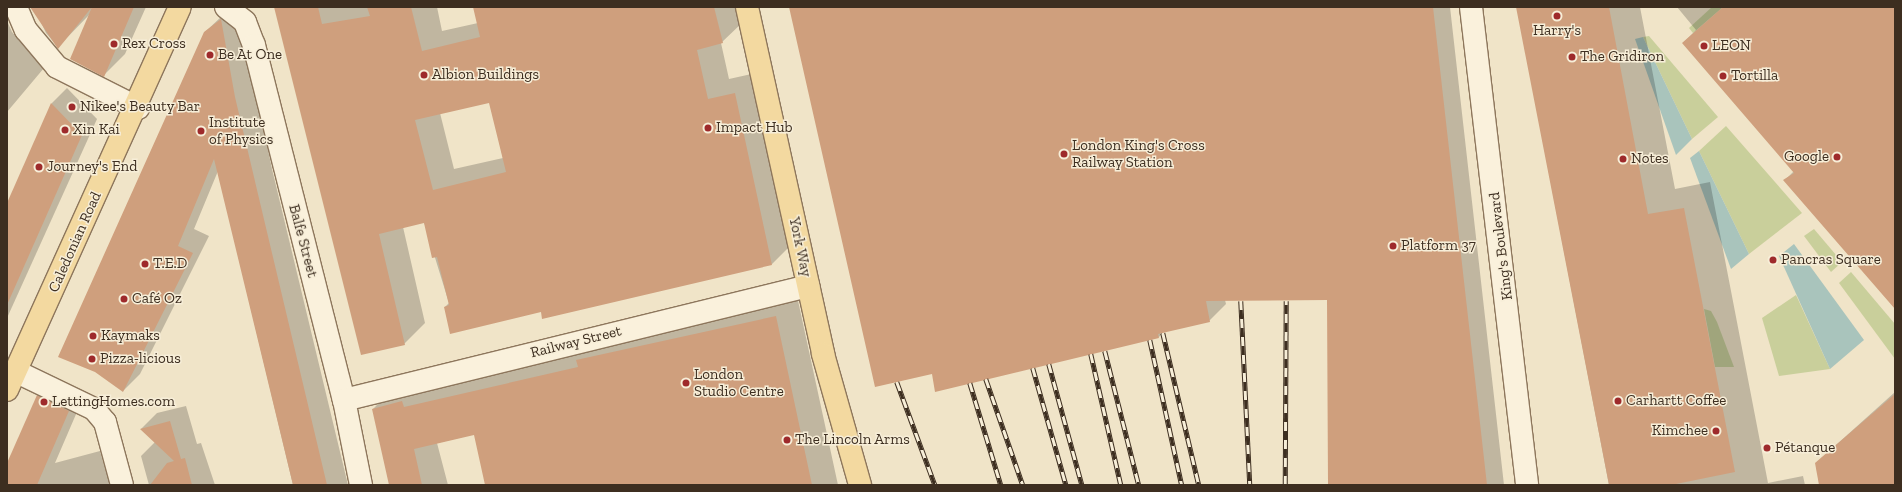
<!DOCTYPE html>
<meta charset="utf-8">
<style>
body{margin:0}
#map{position:relative;width:1902px;height:492px;overflow:hidden;background:#f0e4c8;font-family:"Zilla Slab",serif}
div>[style]{position:absolute}
.green>*{inset:0;background:#c9cf9b}
.water>*{inset:0;background:#a9c4bc}
.shadow>*{inset:0;background:#0003}
.building>*{inset:0;background:#cf9f7d}
.roads{filter:drop-shadow(1px 0 #8d765c) drop-shadow(-1px 0 #8d765c) drop-shadow(0 1px #8d765c) drop-shadow(0 -1px #8d765c)}
.street>*{height:22px;margin:-11px;padding:0 11px;transform-origin:11px;border-radius:11px;background:#faf1dc}
.primary>*{height:22px;margin:-11px;padding:0 11px;transform-origin:11px;border-radius:11px;background:#f3d9a0}
.rail>*{height:4.5px;margin-top:-2.25px;transform-origin:0;background:repeating-linear-gradient(90deg,#f7eed8 0 9px,#3d2e20 0 18px);box-sizing:border-box;border-block:1px solid #3d2e20}
.dots>*{width:11px;height:11px;translate:-50% -50%;box-sizing:border-box;border:2px solid #f7eed8;border-radius:50%}
span{translate:-50% -50%;white-space:nowrap;text-align:center;line-height:1.15;-webkit-text-stroke:3px #f7eed8;paint-order:stroke}
.poi-label{font-size:15px;color:#3d2e20}
.left{translate:0 -50%;text-align:left}
.right{translate:-100% -50%;text-align:right}
.street-label{font-size:15px;color:#3d2e20}
.frame{position:absolute;inset:0;border:8px solid #3d2e20;pointer-events:none}
</style>
<div id="map">
<div class="green">
<i style="clip-path:polygon(1712px 7px,1723px 7px,1693px 33px,1689px 28px)"></i>
<i style="clip-path:polygon(1649px 36px,1718px 117px,1692px 139px,1643px 37px)"></i>
<i style="clip-path:polygon(1726px 126px,1802px 213px,1749px 254px,1699px 151px)"></i>
<i style="clip-path:polygon(1814px 229px,1842px 262px,1831px 272px,1804px 236px)"></i>
<i style="clip-path:polygon(1851px 272px,1895px 324px,1895px 359px,1839px 283px)"></i>
<i style="clip-path:polygon(1796px 295px,1830px 369px,1779px 376px,1762px 318px)"></i>
<i style="clip-path:polygon(1704px 309px,1711px 311px,1717px 322px,1734px 367px,1715px 367px)"></i>
</div>
<div class="water">
<i style="clip-path:polygon(1643px 37px,1692px 139px,1676px 155px,1635px 39px)"></i>
<i style="clip-path:polygon(1699px 151px,1749px 254px,1731px 269px,1690px 158px)"></i>
<i style="clip-path:polygon(1794px 244px,1864px 340px,1830px 369px,1779px 256px)"></i>
</div>
<div class="shadow">
<i style="clip-path:polygon(34px 7px,146px 7px,125px 54px,104px 75px,89px 15px,58px 47px,46px 33px)"></i>
<i style="clip-path:polygon(239px 7px,272px 169px,348px 485px,293px 485px,218px 171px,194px 229px,209px 236px,140px 374px,123px 391px,204px 33px,222px 16px)"></i>
<i style="clip-path:polygon(evenodd,275px 7px,437px 7px,442px 31px,478px 23px,474px 7px,739px 7px,743px 22px,721px 43px,729px 79px,756px 73px,793px 243px,772px 264px,543px 318px,542px 310px,445px 307px,449px 303px,424px 222px,403px 227px,425px 323px,404px 344px,275px 7px,490px 102px,503px 158px,454px 169px,440px 113px,490px 102px)"></i>
<i style="clip-path:polygon(790px 7px,1450px 7px,1504px 485px,1329px 485px,1328px 299px,1225px 300px,1226px 304px,1209px 321px,1164px 331px,1159px 337px,933px 373px)"></i>
<i style="clip-path:polygon(1517px 7px,1640px 7px,1675px 189px,1710px 182px,1768px 483px,1803px 476px,1805px 485px,1609px 485px)"></i>
<i style="clip-path:polygon(1677px 7px,1895px 7px,1895px 308px,1785px 180px,1794px 171px,1683px 43px,1696px 30px)"></i>
<i style="clip-path:polygon(7px 21px,12px 32px,44px 68px,7px 112px)"></i>
<i style="clip-path:polygon(67px 88px,97px 119px,7px 318px,7px 212px,52px 103px)"></i>
<i style="clip-path:polygon(797px 296px,838px 485px,486px 485px,475px 434px,437px 443px,448px 485px,391px 485px,373px 409px,393px 389px)"></i>
<i style="clip-path:polygon(52px 384px,83px 398px,55px 463px,100px 451px,110px 485px,7px 485px,7px 468px,36px 399px)"></i>
<i style="clip-path:polygon(1895px 392px,1895px 485px,1820px 485px,1816px 463px)"></i>
<i style="clip-path:polygon(186px 406px,197px 444px,201px 443px,215px 485px,149px 485px,141px 456px,155px 442px,141px 429px,157px 413px)"></i>
</div>
<div class="building">
<i style="clip-path:polygon(30px 7px,92px 7px,58px 49px)"></i>
<i style="clip-path:polygon(92px 7px,134px 7px,104px 77px,70px 59px)"></i>
<i style="clip-path:polygon(evenodd,274px 7px,318px 7px,322px 24px,370px 16px,367px 7px,411px 7px,422px 51px,480px 37px,473px 7px,714px 7px,723px 43px,697px 50px,708px 99px,735px 93px,772px 265px,542px 319px,541px 312px,450px 334px,444px 307px,449px 305px,437px 257px,432px 258px,424px 223px,379px 234px,405px 345px,361px 355px,274px 7px,489px 103px,506px 172px,433px 190px,415px 120px,489px 103px)"></i>
<i style="clip-path:polygon(789px 7px,1433px 7px,1487px 485px,1328px 485px,1327px 300px,1206px 301px,1210px 322px,1158px 334px,1159px 338px,935px 392px,932px 374px,875px 387px)"></i>
<i style="clip-path:polygon(1516px 7px,1609px 7px,1648px 214px,1684px 208px,1735px 472px,1671px 485px,1609px 485px)"></i>
<i style="clip-path:polygon(1723px 7px,1895px 7px,1895px 309px,1783px 180px,1794px 173px,1682px 43px)"></i>
<i style="clip-path:polygon(221px 19px,235px 97px,327px 485px,293px 485px,214px 159px,178px 246px,193px 253px,123px 392px,95px 372px,58px 357px,204px 32px)"></i>
<i style="clip-path:polygon(51px 103px,82px 135px,7px 305px,7px 203px)"></i>
<i style="clip-path:polygon(776px 316px,812px 485px,485px 485px,474px 435px,414px 449px,422px 485px,389px 485px,372px 409px,402px 401px,404px 407px,578px 367px,576px 360px)"></i>
<i style="clip-path:polygon(1895px 394px,1895px 485px,1819px 485px,1815px 463px)"></i>
<i style="clip-path:polygon(37px 395px,69px 411px,37px 485px,7px 485px,7px 463px)"></i>
<i style="clip-path:polygon(170px 421px,181px 459px,185px 458px,192px 485px,150px 485px,167px 463px,174px 461px,140px 429px)"></i>
</div>
<div class="roads">
<div class="street">
<i style="left:16px;top:7px;width:25px;rotate:67deg"></i>
<i style="left:26px;top:30px;width:48px;rotate:50deg"></i>
<i style="left:57px;top:67px;width:91px;rotate:26.8deg"></i>
<i style="left:226px;top:7px;width:24px;rotate:38deg"></i>
<i style="left:245px;top:22px;width:25px;rotate:69deg"></i>
<i style="left:254px;top:45px;width:366px;rotate:75.8deg"></i>
<i style="left:344px;top:400px;width:87px;rotate:78.7deg"></i>
<i style="left:1471px;top:7px;width:481px;rotate:83.3deg"></i>
<i style="left:15px;top:371px;width:88px;rotate:25.7deg"></i>
<i style="left:94px;top:409px;width:17px;rotate:50deg"></i>
<i style="left:105px;top:422px;width:65px;rotate:74.9deg"></i>
<i style="left:344px;top:400px;width:478px;rotate:-13.8deg"></i>
</div>
<div class="primary">
<i style="left:747px;top:7px;width:355px;rotate:77.6deg"></i>
<i style="left:823px;top:354px;width:136px;rotate:74.2deg"></i>
<i style="left:7px;top:390px;width:420px;rotate:-65.7deg"></i>
</div>
</div>
<div class="rail">
<i style="left:1241px;top:301px;width:184px;rotate:87.2deg"></i>
<i style="left:1163px;top:333px;width:156px;rotate:76.7deg"></i>
<i style="left:1150px;top:340px;width:148px;rotate:77.6deg"></i>
<i style="left:1105px;top:351px;width:138px;rotate:75.8deg"></i>
<i style="left:1091px;top:354px;width:134px;rotate:77.1deg"></i>
<i style="left:1049px;top:364px;width:125px;rotate:74.7deg"></i>
<i style="left:1033px;top:368px;width:122px;rotate:74.2deg"></i>
<i style="left:986px;top:379px;width:112px;rotate:70.8deg"></i>
<i style="left:897px;top:382px;width:110px;rotate:69.7deg"></i>
<i style="left:970px;top:383px;width:107px;rotate:73.1deg"></i>
<i style="left:1285px;top:485px;width:184px;rotate:-89.7deg"></i>
</div>
<div class="dots">
<i style="left:1557px;top:16px;background:#9e2a2b"></i>
<i style="left:114px;top:44px;background:#9e2a2b"></i>
<i style="left:1704px;top:46px;background:#9e2a2b"></i>
<i style="left:210px;top:55px;background:#9e2a2b"></i>
<i style="left:1572px;top:57px;background:#9e2a2b"></i>
<i style="left:424px;top:75px;background:#9e2a2b"></i>
<i style="left:1723px;top:76px;background:#9e2a2b"></i>
<i style="left:72px;top:107px;background:#9e2a2b"></i>
<i style="left:708px;top:128px;background:#9e2a2b"></i>
<i style="left:65px;top:130px;background:#9e2a2b"></i>
<i style="left:201px;top:131px;background:#9e2a2b"></i>
<i style="left:1064px;top:154px;background:#9e2a2b"></i>
<i style="left:1837px;top:157px;background:#9e2a2b"></i>
<i style="left:1623px;top:159px;background:#9e2a2b"></i>
<i style="left:39px;top:167px;background:#9e2a2b"></i>
<i style="left:1393px;top:246px;background:#9e2a2b"></i>
<i style="left:1773px;top:260px;background:#9e2a2b"></i>
<i style="left:145px;top:264px;background:#9e2a2b"></i>
<i style="left:124px;top:299px;background:#9e2a2b"></i>
<i style="left:93px;top:336px;background:#9e2a2b"></i>
<i style="left:92px;top:359px;background:#9e2a2b"></i>
<i style="left:686px;top:383px;background:#9e2a2b"></i>
<i style="left:1618px;top:401px;background:#9e2a2b"></i>
<i style="left:44px;top:402px;background:#9e2a2b"></i>
<i style="left:1716px;top:431px;background:#9e2a2b"></i>
<i style="left:787px;top:440px;background:#9e2a2b"></i>
<i style="left:1767px;top:448px;background:#9e2a2b"></i>
</div>
<div class="poi-label">
<span style="left:1557px;top:31px">Harry's</span>
<span class="left" style="left:122px;top:44px">Rex Cross</span>
<span class="left" style="left:1712px;top:46px">LEON</span>
<span class="left" style="left:218px;top:55px">Be At One</span>
<span class="left" style="left:1580px;top:57px">The Gridiron</span>
<span class="left" style="left:432px;top:75px">Albion Buildings</span>
<span class="left" style="left:1731px;top:76px">Tortilla</span>
<span class="left" style="left:80px;top:107px">Nikee's Beauty Bar</span>
<span class="left" style="left:209px;top:131px">Institute<br>of Physics</span>
<span class="left" style="left:716px;top:128px">Impact Hub</span>
<span class="left" style="left:73px;top:130px">Xin Kai</span>
<span class="left" style="left:1072px;top:154px">London King's Cross<br>Railway Station</span>
<span class="right" style="left:1829px;top:157px">Google</span>
<span class="left" style="left:1631px;top:159px">Notes</span>
<span class="left" style="left:47px;top:167px">Journey's End</span>
<span class="left" style="left:1401px;top:246px">Platform 37</span>
<span class="left" style="left:1781px;top:260px">Pancras Square</span>
<span class="left" style="left:153px;top:264px">T.E.D</span>
<span class="left" style="left:132px;top:299px">Café Oz</span>
<span class="left" style="left:101px;top:336px">Kaymaks</span>
<span class="left" style="left:100px;top:359px">Pizza-licious</span>
<span class="left" style="left:694px;top:383px">London<br>Studio Centre</span>
<span class="left" style="left:1626px;top:401px">Carhartt Coffee</span>
<span class="left" style="left:52px;top:402px">LettingHomes.com</span>
<span class="right" style="left:1708px;top:431px">Kimchee</span>
<span class="left" style="left:795px;top:440px">The Lincoln Arms</span>
<span class="left" style="left:1775px;top:448px">Pétanque</span>
</div>
<div class="street-label">
<span style="left:303px;top:241px;rotate:75deg">Balfe Street</span>
<span style="left:75px;top:242px;rotate:-66deg">Caledonian Road</span>
<span style="left:1501px;top:246px;rotate:-97deg">King's Boulevard</span>
<span style="left:800px;top:247px;rotate:78deg">York Way</span>
<span style="left:576px;top:342px;rotate:-14deg">Railway Street</span>
</div>
<div class="frame"></div>
</div>
